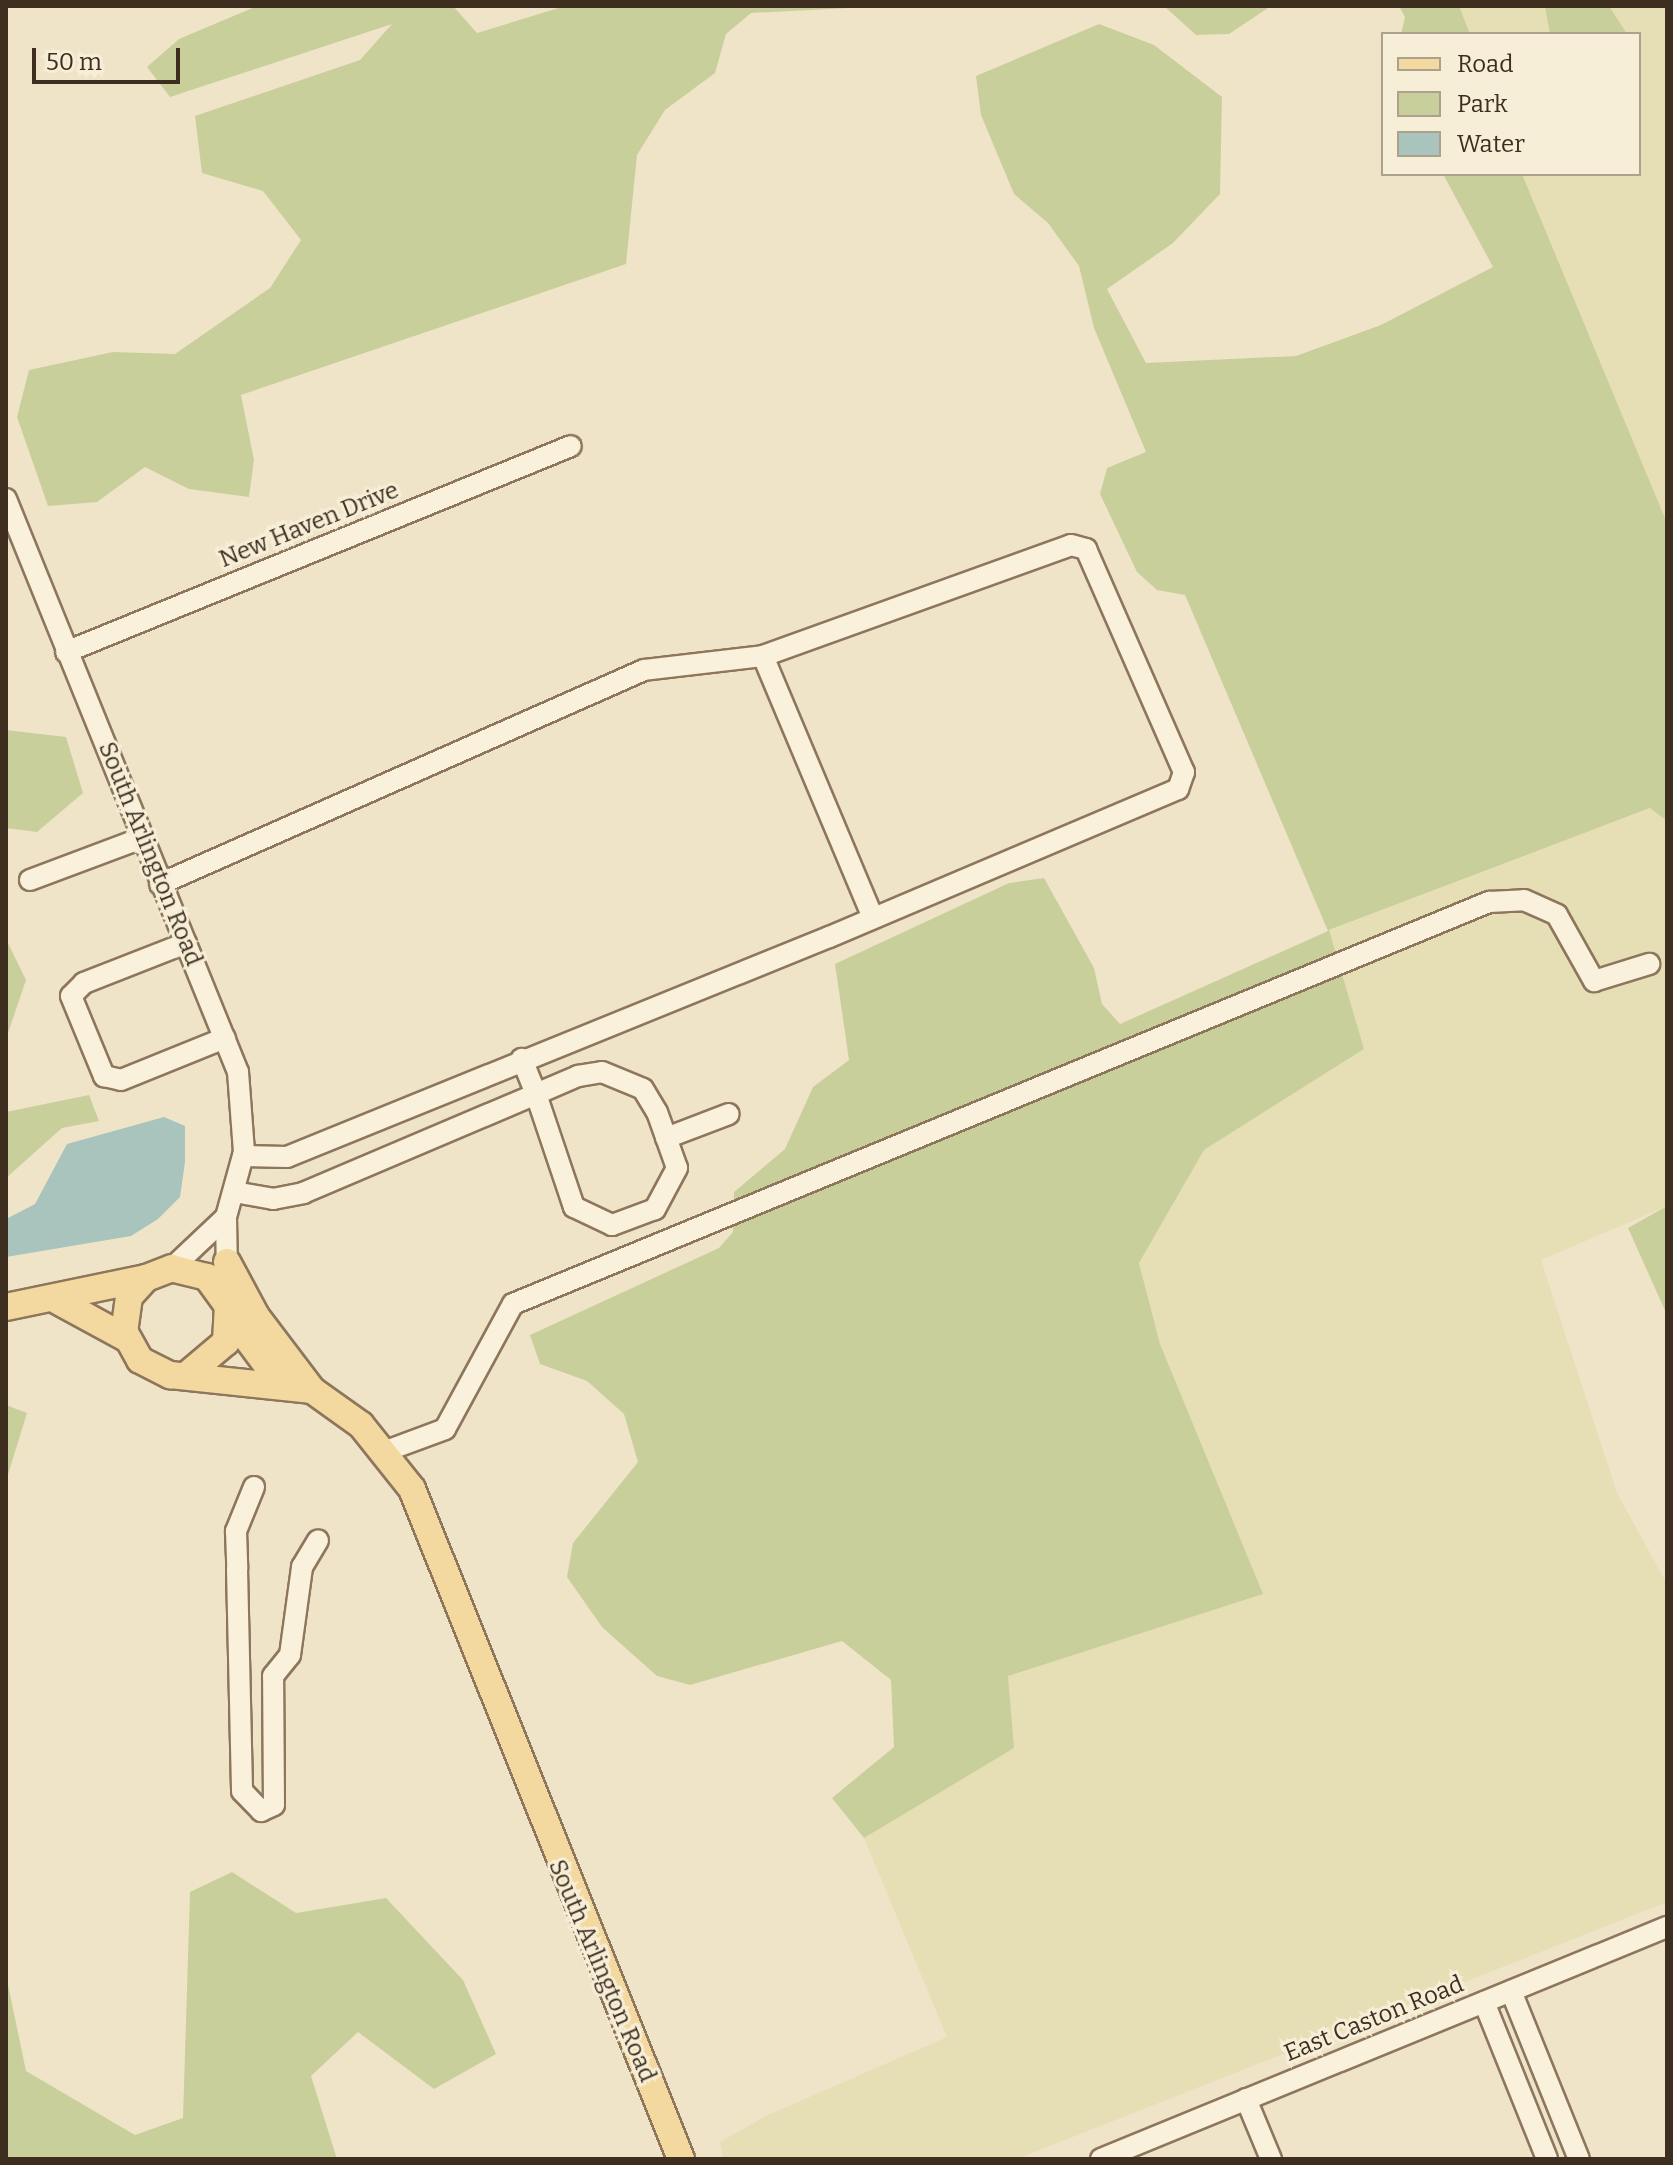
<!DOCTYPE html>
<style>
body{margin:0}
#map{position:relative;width:1673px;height:2165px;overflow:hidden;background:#f0e4c8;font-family:Bitter,serif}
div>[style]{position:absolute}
.farmland>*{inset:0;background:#e6deb5}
.green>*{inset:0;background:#c9cf9b}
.water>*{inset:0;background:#a9c4bc}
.roads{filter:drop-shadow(2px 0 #8d765c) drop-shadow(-2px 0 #8d765c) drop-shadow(0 2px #8d765c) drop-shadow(0 -2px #8d765c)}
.minor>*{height:20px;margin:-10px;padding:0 10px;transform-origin:10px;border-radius:10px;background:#faf1dc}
.major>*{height:26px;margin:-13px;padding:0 13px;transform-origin:13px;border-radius:13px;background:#f3d9a0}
span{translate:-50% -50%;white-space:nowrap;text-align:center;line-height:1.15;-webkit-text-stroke:6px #f7eed8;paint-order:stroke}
.street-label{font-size:24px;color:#3d2e20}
.frame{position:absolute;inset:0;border:8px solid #3d2e20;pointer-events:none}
.legend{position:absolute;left:1381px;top:32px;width:260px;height:144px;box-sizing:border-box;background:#f7eed8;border:2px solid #ada18e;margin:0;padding:10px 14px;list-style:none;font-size:24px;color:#3d2e20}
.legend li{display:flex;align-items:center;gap:16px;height:40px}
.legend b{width:40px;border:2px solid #ada18e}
.scale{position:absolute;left:32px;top:48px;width:148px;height:36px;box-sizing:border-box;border:4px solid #3d2e20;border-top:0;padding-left:10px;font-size:24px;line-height:28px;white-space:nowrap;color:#3d2e20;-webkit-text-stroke:6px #f7eed8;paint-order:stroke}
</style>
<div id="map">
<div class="farmland">
<i style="clip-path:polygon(1459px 6px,1667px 6px,1667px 523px,1522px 174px,1639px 174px,1639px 34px,1470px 34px)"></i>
<i style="clip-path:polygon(1651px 808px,1667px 821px,1667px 1206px,1541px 1260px,1617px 1493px,1667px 1584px,1667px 1902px,1017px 2159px,723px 2159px,720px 2142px,766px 2116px,947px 2037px,864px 1838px,1013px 1748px,1008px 1676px,1262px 1594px,1160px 1344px,1139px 1263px,1204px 1150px,1364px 1049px,1328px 931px)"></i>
</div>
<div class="green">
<i style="clip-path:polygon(257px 6px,453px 6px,477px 33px,565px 6px,889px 6px,751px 13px,726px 34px,715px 73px,665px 110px,637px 155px,626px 264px,241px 395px,254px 460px,249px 497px,189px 489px,145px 467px,97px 502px,48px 506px,17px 417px,29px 370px,113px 352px,175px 354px,270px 288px,301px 240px,263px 191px,202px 173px,195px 116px,360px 60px,392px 24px,170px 97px,147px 67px,179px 39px)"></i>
<i style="clip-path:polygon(1164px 6px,1271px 6px,1229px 34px,1196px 35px)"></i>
<i style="clip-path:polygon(1399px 6px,1459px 6px,1470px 34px,1401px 34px,1405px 17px)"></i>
<i style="clip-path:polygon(1545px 6px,1609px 6px,1627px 34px,1550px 34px)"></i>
<i style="clip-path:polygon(1099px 24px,1154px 45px,1222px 97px,1220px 194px,1173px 243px,1107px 289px,1146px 363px,1296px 356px,1381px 325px,1493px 267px,1443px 174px,1522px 174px,1667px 523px,1667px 821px,1650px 808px,1329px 930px,1364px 1049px,1204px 1150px,1139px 1263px,1160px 1344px,1263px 1594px,1008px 1676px,1014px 1748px,864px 1838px,832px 1798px,894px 1747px,891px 1680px,842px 1641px,690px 1685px,657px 1676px,602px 1627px,567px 1577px,573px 1543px,638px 1462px,624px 1414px,587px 1381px,540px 1364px,530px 1335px,719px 1248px,733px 1232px,734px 1192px,785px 1149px,813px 1087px,849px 1060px,835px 964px,1009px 883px,1044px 878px,1094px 968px,1102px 1004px,1120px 1024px,1328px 931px,1185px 595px,1157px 590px,1137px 572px,1100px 494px,1107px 468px,1146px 452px,1094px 328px,1079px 266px,1048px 223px,1014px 194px,981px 115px,976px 76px)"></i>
<i style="clip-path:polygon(6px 730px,66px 737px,83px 793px,37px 832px,6px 828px)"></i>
<i style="clip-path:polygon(6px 939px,26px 980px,6px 1039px)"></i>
<i style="clip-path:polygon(89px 1095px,99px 1121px,62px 1128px,6px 1178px,6px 1112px)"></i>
<i style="clip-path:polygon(1667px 1206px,1667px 1315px,1628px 1228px)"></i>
<i style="clip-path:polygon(6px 1405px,27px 1413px,6px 1481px)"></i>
<i style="clip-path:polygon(232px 1872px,296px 1913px,386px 1898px,463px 1980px,496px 2054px,434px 2089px,358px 2032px,311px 2076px,337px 2159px,6px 2159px,6px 1975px,26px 2071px,135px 2135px,183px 2118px,190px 1892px)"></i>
</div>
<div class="water">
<i style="clip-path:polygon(164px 1117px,185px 1126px,185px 1162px,180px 1197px,158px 1219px,131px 1236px,6px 1257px,6px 1219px,35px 1204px,67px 1144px)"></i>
</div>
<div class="roads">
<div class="minor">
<i style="left:6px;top:499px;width:618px;rotate:67.96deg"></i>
<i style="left:238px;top:1072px;width:80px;rotate:85.7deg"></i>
<i style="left:244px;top:1152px;width:67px;rotate:105.5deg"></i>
<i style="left:226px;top:1217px;width:60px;rotate:89deg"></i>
<i style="left:66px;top:652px;width:545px;rotate:-22.19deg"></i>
<i style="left:763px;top:656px;width:284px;rotate:67.2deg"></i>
<i style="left:30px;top:880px;width:120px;rotate:-20.6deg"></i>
<i style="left:160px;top:884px;width:529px;rotate:-23.85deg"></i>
<i style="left:644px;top:670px;width:120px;rotate:-6.7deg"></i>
<i style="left:763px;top:656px;width:327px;rotate:-19.8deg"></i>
<i style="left:1071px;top:545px;width:16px;rotate:15deg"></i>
<i style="left:1086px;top:549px;width:244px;rotate:66.3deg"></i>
<i style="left:1184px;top:772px;width:18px;rotate:109deg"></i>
<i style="left:1178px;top:789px;width:379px;rotate:157deg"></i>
<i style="left:829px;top:937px;width:585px;rotate:157.91deg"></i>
<i style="left:287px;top:1157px;width:44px;rotate:-178.7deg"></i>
<i style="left:186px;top:943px;width:110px;rotate:158.6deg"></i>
<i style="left:84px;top:983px;width:18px;rotate:135deg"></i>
<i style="left:71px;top:996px;width:87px;rotate:67.6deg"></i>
<i style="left:104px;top:1076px;width:17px;rotate:13deg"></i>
<i style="left:121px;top:1080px;width:112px;rotate:-22deg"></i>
<i style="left:666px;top:1138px;width:67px;rotate:-20.9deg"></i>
<i style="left:234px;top:1192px;width:40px;rotate:10deg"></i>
<i style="left:273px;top:1199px;width:31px;rotate:-11deg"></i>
<i style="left:303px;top:1193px;width:253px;rotate:-23deg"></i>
<i style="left:536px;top:1094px;width:46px;rotate:-23.2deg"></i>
<i style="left:578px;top:1076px;width:24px;rotate:-9deg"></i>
<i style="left:602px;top:1072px;width:44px;rotate:22.5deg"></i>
<i style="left:643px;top:1089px;width:27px;rotate:59deg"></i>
<i style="left:657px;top:1112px;width:59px;rotate:70.3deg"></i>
<i style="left:677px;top:1168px;width:47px;rotate:118.2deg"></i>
<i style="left:655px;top:1209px;width:46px;rotate:159.6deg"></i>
<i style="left:612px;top:1225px;width:42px;rotate:-154.7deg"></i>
<i style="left:574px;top:1207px;width:119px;rotate:-108.6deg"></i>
<i style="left:536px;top:1094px;width:38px;rotate:-112deg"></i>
<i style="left:172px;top:1268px;width:74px;rotate:-43.4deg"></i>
<i style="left:386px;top:1451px;width:63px;rotate:-20.4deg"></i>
<i style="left:445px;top:1429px;width:142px;rotate:-61.5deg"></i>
<i style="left:513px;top:1304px;width:1056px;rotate:-22.39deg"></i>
<i style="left:1489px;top:902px;width:35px;rotate:-3deg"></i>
<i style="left:1524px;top:900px;width:36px;rotate:24deg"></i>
<i style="left:1557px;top:915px;width:76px;rotate:60.7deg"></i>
<i style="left:1594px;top:981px;width:58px;rotate:-17.2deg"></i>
<i style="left:254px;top:1487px;width:48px;rotate:112.2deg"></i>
<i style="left:236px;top:1531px;width:38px;rotate:88deg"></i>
<i style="left:237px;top:1569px;width:222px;rotate:88.7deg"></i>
<i style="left:242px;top:1791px;width:28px;rotate:46deg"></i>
<i style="left:261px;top:1811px;width:14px;rotate:-25deg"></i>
<i style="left:274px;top:1805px;width:129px;rotate:-90.4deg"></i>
<i style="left:273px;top:1676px;width:27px;rotate:-51deg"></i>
<i style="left:290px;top:1655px;width:89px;rotate:-82.2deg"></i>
<i style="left:302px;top:1567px;width:31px;rotate:-59deg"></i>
<i style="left:1511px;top:1991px;width:181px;rotate:68deg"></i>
<i style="left:1484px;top:2002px;width:169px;rotate:68.1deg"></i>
<i style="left:1246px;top:2099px;width:65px;rotate:67.4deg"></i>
<i style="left:1101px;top:2159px;width:612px;rotate:-22.29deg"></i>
</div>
<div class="major">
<i style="left:227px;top:1262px;width:61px;rotate:61.8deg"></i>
<i style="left:256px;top:1316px;width:93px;rotate:52.9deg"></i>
<i style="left:58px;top:1301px;width:77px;rotate:28.6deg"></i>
<i style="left:6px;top:1307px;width:143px;rotate:-11.7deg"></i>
<i style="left:229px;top:1314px;width:86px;rotate:53.5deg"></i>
<i style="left:188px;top:1374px;width:50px;rotate:-40.1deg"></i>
<i style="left:226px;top:1342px;width:36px;rotate:-87deg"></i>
<i style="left:228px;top:1306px;width:36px;rotate:-126deg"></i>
<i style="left:207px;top:1277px;width:36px;rotate:-166deg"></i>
<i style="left:172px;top:1268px;width:28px;rotate:159deg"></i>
<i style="left:146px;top:1278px;width:25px;rotate:132deg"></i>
<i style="left:129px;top:1297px;width:34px;rotate:98deg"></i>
<i style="left:124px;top:1331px;width:33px;rotate:61deg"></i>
<i style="left:140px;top:1360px;width:34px;rotate:27deg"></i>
<i style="left:170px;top:1375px;width:143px;rotate:6deg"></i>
<i style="left:312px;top:1390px;width:60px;rotate:35.5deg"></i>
<i style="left:361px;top:1425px;width:82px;rotate:51.4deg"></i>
<i style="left:412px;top:1489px;width:722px;rotate:68.12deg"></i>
</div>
</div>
<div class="street-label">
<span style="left:309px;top:525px;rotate:-22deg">New Haven Drive</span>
<span style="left:150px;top:854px;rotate:68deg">South Arlington Road</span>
<span style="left:602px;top:1971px;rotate:67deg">South Arlington Road</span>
<span style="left:1374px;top:2019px;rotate:-22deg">East Caston Road</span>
</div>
<div class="frame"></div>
<ul class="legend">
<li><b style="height:10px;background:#f3d9a0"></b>Road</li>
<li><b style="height:22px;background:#c9cf9b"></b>Park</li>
<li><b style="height:22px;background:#a9c4bc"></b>Water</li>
</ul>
<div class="scale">50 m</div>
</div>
